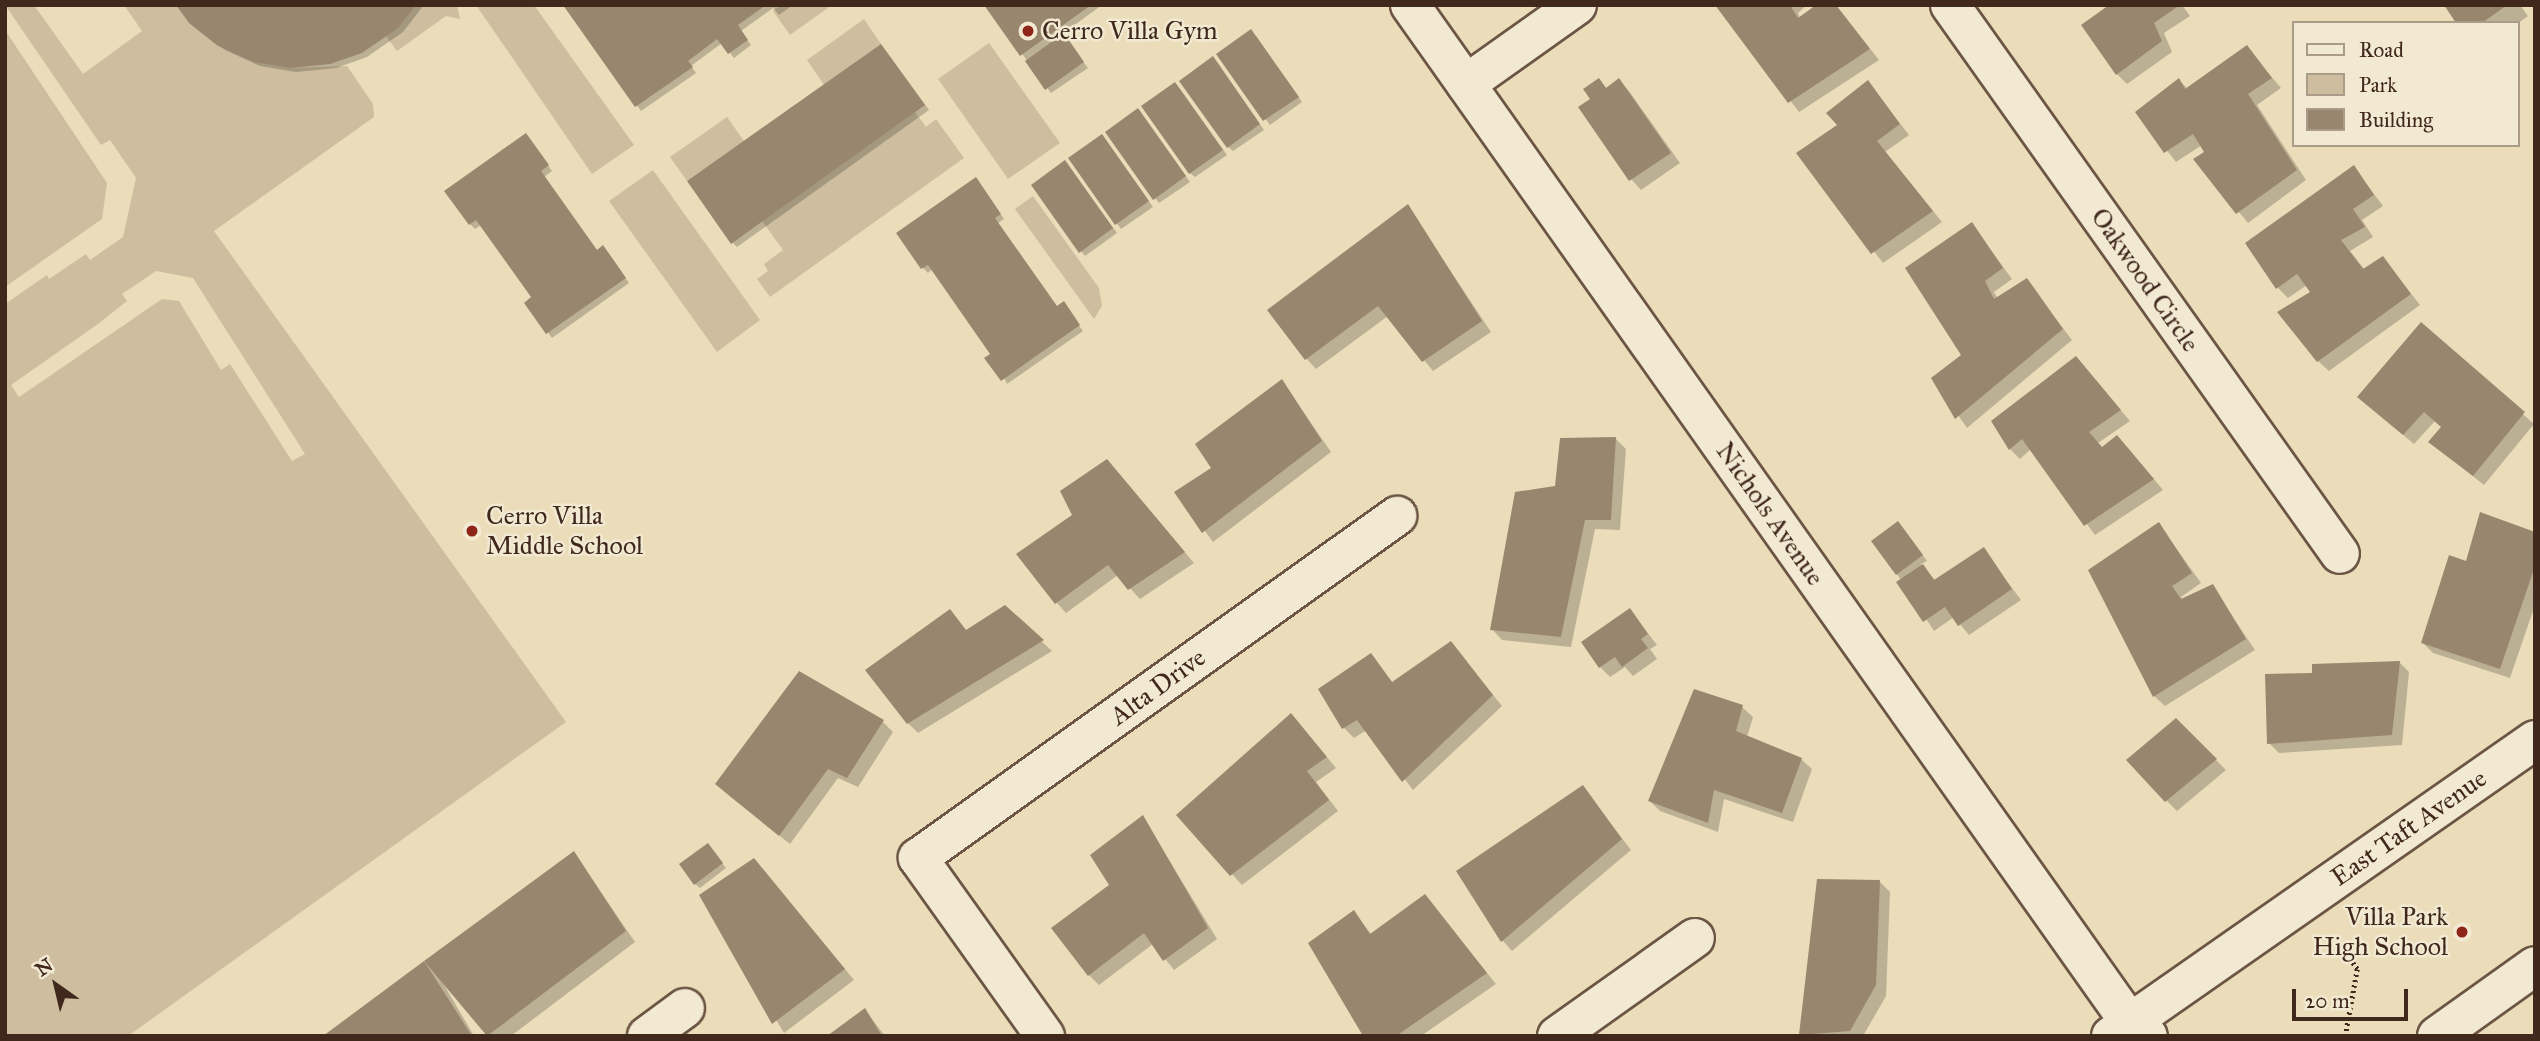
<!DOCTYPE html>
<style>
body{margin:0}
#map{position:relative;width:2540px;height:1041px;overflow:hidden;background:#ebddba;font-family:"IM FELL Great Primer",serif}
div>[style]{position:absolute}
.green>*{inset:0;background:#cebe9f}
.shadow>*{inset:0;background:#0003}
.building>*{inset:0;background:#99866f}
.path>*{height:4.5px;margin-top:-2.25px;transform-origin:0;background:repeating-linear-gradient(90deg,#41281d 0 2px,transparent 0 5.5px)}
.roads{filter:drop-shadow(2px 0 #6c5544) drop-shadow(-2px 0 #6c5544) drop-shadow(0 2px #6c5544) drop-shadow(0 -2px #6c5544)}
.minor>*{height:38px;margin:-19px;padding:0 19px;transform-origin:19px;border-radius:19px;background:#f2e9d2}
.dots>*{width:19px;height:19px;translate:-50% -50%;box-sizing:border-box;border:4px solid #f2e9d2;border-radius:50%}
span{translate:-50% -50%;white-space:nowrap;text-align:center;line-height:1.15;-webkit-text-stroke:5px #f2e9d2;paint-order:stroke}
.poi-label{font-size:26px;color:#41281d}
.left{translate:0 -50%;text-align:left}
.right{translate:-100% -50%;text-align:right}
.street-label{font-size:26px;color:#41281d}
.frame{position:absolute;inset:0;border:7px solid #41281d;pointer-events:none}
.legend{position:absolute;left:2292px;top:21px;width:228px;height:126px;box-sizing:border-box;background:#f2e9d2;border:2px solid #ab9c8a;margin:0;padding:9px 12px;list-style:none;font-size:21px;color:#41281d}
.legend li{display:flex;align-items:center;gap:14px;height:35px}
.legend b{width:35px;border:2px solid #ab9c8a}
.north{position:absolute;left:21px;top:950px;width:70px;height:70px;-webkit-text-stroke:5px #f2e9d2;paint-order:stroke;rotate:326deg;font-size:19px;font-weight:700;line-height:28px;text-align:center;color:#41281d}
.north::after{content:'';display:block;margin:auto;width:24px;height:32px;background:#41281d;clip-path:polygon(50% 0,100% 100%,50% 72%,0 100%)}
.scale{position:absolute;left:2292px;top:989px;width:116px;height:32px;box-sizing:border-box;border:4px solid #41281d;border-top:0;padding-left:9px;font-size:21px;line-height:24px;white-space:nowrap;color:#41281d;-webkit-text-stroke:5px #f2e9d2;paint-order:stroke}
</style>
<div id="map">
<div class="green">
<i style="clip-path:polygon(evenodd,5px 5px,34px 5px,83px 74px,142px 31px,124px 5px,176px 5px,218px 46px,253px 62px,290px 68px,347px 66px,373px 104px,374px 117px,214px 231px,566px 722px,128px 1036px,5px 1036px,5px 304px,47px 275px,49px 279px,86px 254px,90px 260px,123px 237px,136px 178px,110px 140px,101px 145px,5px 5px,156px 271px,193px 278px,305px 454px,292px 461px,230px 364px,221px 370px,179px 301px,162px 299px,19px 397px,11px 385px,98px 324px,127px 301px,122px 294px,156px 271px)"></i>
<i style="clip-path:polygon(416px 5px,457px 5px,460px 19px,446px 16px,397px 51px,386px 36px)"></i>
<i style="clip-path:polygon(476px 5px,534px 5px,634px 145px,592px 174px)"></i>
<i style="clip-path:polygon(782px 5px,832px 5px,790px 35px,773px 11px)"></i>
<i style="clip-path:polygon(864px 19px,881px 44px,824px 85px,807px 60px)"></i>
<i style="clip-path:polygon(5px 30px,107px 183px,102px 219px,5px 287px)"></i>
<i style="clip-path:polygon(989px 43px,1060px 143px,1008px 179px,938px 79px)"></i>
<i style="clip-path:polygon(915px 112px,926px 127px,936px 119px,964px 158px,770px 297px,757px 279px,768px 271px,764px 264px,783px 250px,762px 221px)"></i>
<i style="clip-path:polygon(727px 117px,744px 141px,687px 181px,670px 157px)"></i>
<i style="clip-path:polygon(653px 170px,760px 320px,717px 352px,609px 201px)"></i>
<i style="clip-path:polygon(1033px 196px,1099px 288px,1102px 306px,1094px 319px,1015px 209px)"></i>
</div>
<div class="shadow">
<i style="clip-path:polygon(178px 5px,424px 5px,403px 32px,367px 57px,336px 68px,296px 72px,260px 66px,225px 50px,196px 28px)"></i>
<i style="clip-path:polygon(565px 5px,793px 5px,779px 15px,773px 8px,741px 31px,751px 45px,734px 58px,722px 43px,691px 66px,696px 73px,641px 111px)"></i>
<i style="clip-path:polygon(986px 5px,1102px 5px,1062px 34px,1088px 68px,1051px 93px)"></i>
<i style="clip-path:polygon(1717px 5px,1807px 5px,1798px 13px,1800px 18px,1839px 9px,1879px 60px,1799px 112px)"></i>
<i style="clip-path:polygon(2113px 5px,2182px 5px,2190px 16px,2164px 33px,2172px 52px,2127px 84px,2117px 74px)"></i>
<i style="clip-path:polygon(2446px 5px,2520px 5px,2528px 16px,2517px 24px,2458px 23px)"></i>
<i style="clip-path:polygon(1256px 36px,1302px 102px,1270px 125px,1218px 54px)"></i>
<i style="clip-path:polygon(2246px 47px,2281px 88px,2257px 105px,2306px 180px,2248px 223px,2196px 160px,2207px 152px,2202px 145px,2176px 162px,2138px 113px,2179px 80px,2188px 89px)"></i>
<i style="clip-path:polygon(886px 51px,929px 110px,737px 247px,732px 242px)"></i>
<i style="clip-path:polygon(1217px 63px,1264px 130px,1233px 151px,1228px 147px)"></i>
<i style="clip-path:polygon(1599px 80px,1607px 89px,1619px 80px,1629px 91px,1680px 163px,1641px 190px,1631px 179px,1593px 99px)"></i>
<i style="clip-path:polygon(1868px 82px,1909px 135px,1885px 152px,1942px 222px,1883px 263px,1799px 154px,1840px 125px)"></i>
<i style="clip-path:polygon(1180px 89px,1227px 155px,1195px 177px,1190px 173px)"></i>
<i style="clip-path:polygon(1142px 115px,1190px 182px,1159px 203px,1155px 198px)"></i>
<i style="clip-path:polygon(530px 140px,552px 171px,544px 177px,598px 252px,608px 252px,629px 283px,552px 338px,526px 303px,533px 298px,481px 225px,475px 229px,470px 224px)"></i>
<i style="clip-path:polygon(1106px 141px,1153px 207px,1121px 229px,1070px 159px)"></i>
<i style="clip-path:polygon(1069px 167px,1117px 233px,1085px 256px,1081px 251px)"></i>
<i style="clip-path:polygon(2354px 167px,2383px 206px,2362px 220px,2373px 237px,2350px 251px,2365px 270px,2383px 258px,2420px 305px,2329px 371px,2318px 361px,2312px 293px,2307px 285px,2288px 298px,2278px 288px)"></i>
<i style="clip-path:polygon(980px 184px,1004px 219px,998px 223px,1057px 307px,1065px 306px,1083px 331px,1007px 384px,993px 354px,933px 269px,928px 273px,923px 268px)"></i>
<i style="clip-path:polygon(1408px 207px,1491px 332px,1433px 371px,1388px 316px,1316px 369px,1306px 358px)"></i>
<i style="clip-path:polygon(1972px 224px,2012px 279px,1994px 292px,1998px 299px,2027px 281px,2072px 340px,1967px 428px,1933px 378px,1963px 356px)"></i>
<i style="clip-path:polygon(2421px 324px,2534px 424px,2484px 485px,2430px 442px,2443px 428px,2435px 421px,2414px 444px,2370px 407px)"></i>
<i style="clip-path:polygon(2076px 358px,2130px 421px,2098px 443px,2103px 448px,2127px 447px,2163px 490px,2095px 535px,2031px 449px,2020px 459px,2010px 449px)"></i>
<i style="clip-path:polygon(1282px 381px,1331px 452px,1213px 542px,1177px 493px,1213px 468px)"></i>
<i style="clip-path:polygon(1616px 439px,1626px 449px,1620px 530px,1595px 529px,1571px 647px,1502px 640px,1492px 629px,1556px 488px)"></i>
<i style="clip-path:polygon(1117px 472px,1194px 563px,1140px 599px,1118px 575px,1066px 613px,1056px 602px,1075px 515px)"></i>
<i style="clip-path:polygon(2159px 524px,2201px 583px,2181px 597px,2183px 600px,2212px 586px,2255px 650px,2165px 706px,2154px 696px)"></i>
<i style="clip-path:polygon(1903px 528px,1927px 561px,1921px 564px,1936px 581px,1983px 549px,2021px 600px,1969px 635px,1954px 617px,1934px 631px,1897px 574px)"></i>
<i style="clip-path:polygon(2535px 534px,2535px 605px,2510px 678px,2433px 653px,2423px 643px,2467px 563px)"></i>
<i style="clip-path:polygon(1005px 607px,1052px 651px,918px 733px,908px 723px,950px 612px,967px 631px)"></i>
<i style="clip-path:polygon(1630px 610px,1657px 645px,1650px 649px,1657px 659px,1633px 676px,1625px 667px,1610px 677px,1600px 667px)"></i>
<i style="clip-path:polygon(1451px 643px,1502px 706px,1413px 790px,1367px 730px,1354px 738px,1344px 728px,1321px 689px,1371px 656px,1393px 683px)"></i>
<i style="clip-path:polygon(2399px 662px,2409px 672px,2402px 745px,2279px 753px,2269px 743px,2313px 675px)"></i>
<i style="clip-path:polygon(1742px 707px,1753px 717px,1747px 737px,1801px 759px,1812px 769px,1793px 822px,1724px 799px,1718px 832px,1660px 811px,1650px 801px)"></i>
<i style="clip-path:polygon(2176px 720px,2226px 770px,2177px 811px,2167px 801px)"></i>
<i style="clip-path:polygon(883px 722px,893px 732px,858px 787px,838px 778px,790px 844px,727px 794px)"></i>
<i style="clip-path:polygon(1301px 726px,1336px 768px,1316px 782px,1338px 811px,1242px 885px,1178px 815px)"></i>
<i style="clip-path:polygon(1582px 787px,1631px 850px,1512px 951px,1502px 940px)"></i>
<i style="clip-path:polygon(1143px 817px,1217px 939px,1174px 970px,1153px 944px,1099px 985px,1089px 975px,1112px 886px)"></i>
<i style="clip-path:polygon(712px 850px,726px 868px,700px 888px,695px 884px)"></i>
<i style="clip-path:polygon(574px 853px,635px 942px,511px 1036px,490px 1036px,440px 978px,474px 1036px,326px 1036px)"></i>
<i style="clip-path:polygon(764px 871px,854px 980px,784px 1033px,702px 895px)"></i>
<i style="clip-path:polygon(1879px 881px,1890px 892px,1886px 996px,1863px 1036px,1802px 1036px)"></i>
<i style="clip-path:polygon(1425px 896px,1496px 984px,1421px 1036px,1365px 1036px,1353px 912px,1372px 935px)"></i>
<i style="clip-path:polygon(865px 1010px,885px 1036px,830px 1036px)"></i>
</div>
<div class="building">
<i style="clip-path:polygon(176px 5px,416px 5px,398px 28px,362px 53px,330px 64px,290px 68px,253px 62px,218px 46px,189px 23px)"></i>
<i style="clip-path:polygon(563px 5px,766px 5px,738px 25px,748px 40px,728px 54px,717px 39px,688px 61px,693px 67px,635px 107px)"></i>
<i style="clip-path:polygon(984px 5px,1091px 5px,1020px 56px)"></i>
<i style="clip-path:polygon(1715px 5px,1790px 5px,1798px 18px,1816px 5px,1836px 5px,1870px 49px,1788px 103px)"></i>
<i style="clip-path:polygon(2109px 5px,2180px 5px,2154px 23px,2162px 41px,2116px 75px,2081px 25px)"></i>
<i style="clip-path:polygon(2444px 5px,2507px 5px,2482px 23px,2456px 23px)"></i>
<i style="clip-path:polygon(1251px 29px,1299px 97px,1263px 121px,1216px 54px)"></i>
<i style="clip-path:polygon(1064px 33px,1084px 62px,1045px 90px,1025px 61px)"></i>
<i style="clip-path:polygon(881px 44px,925px 105px,731px 244px,687px 181px)"></i>
<i style="clip-path:polygon(2247px 45px,2272px 78px,2248px 94px,2297px 170px,2236px 214px,2193px 159px,2204px 152px,2193px 134px,2164px 153px,2135px 112px,2179px 78px,2185px 89px)"></i>
<i style="clip-path:polygon(1213px 56px,1260px 124px,1227px 148px,1179px 81px)"></i>
<i style="clip-path:polygon(1599px 78px,1606px 88px,1619px 78px,1671px 153px,1629px 181px,1578px 107px,1590px 99px,1583px 89px)"></i>
<i style="clip-path:polygon(1868px 80px,1900px 124px,1877px 141px,1933px 211px,1871px 254px,1796px 153px,1837px 125px,1826px 113px)"></i>
<i style="clip-path:polygon(1175px 82px,1223px 150px,1189px 174px,1141px 106px)"></i>
<i style="clip-path:polygon(1138px 108px,1186px 176px,1153px 200px,1105px 132px)"></i>
<i style="clip-path:polygon(526px 133px,549px 165px,541px 171px,597px 250px,603px 245px,626px 278px,546px 334px,524px 303px,531px 297px,476px 220px,469px 225px,444px 191px)"></i>
<i style="clip-path:polygon(1102px 134px,1149px 201px,1115px 225px,1068px 158px)"></i>
<i style="clip-path:polygon(1065px 160px,1113px 228px,1079px 253px,1031px 185px)"></i>
<i style="clip-path:polygon(2354px 165px,2374px 195px,2353px 209px,2365px 227px,2341px 240px,2363px 269px,2383px 256px,2411px 294px,2317px 362px,2277px 312px,2310px 292px,2297px 274px,2276px 289px,2245px 243px)"></i>
<i style="clip-path:polygon(976px 177px,1001px 214px,995px 218px,1057px 306px,1064px 301px,1080px 325px,1001px 381px,984px 358px,990px 354px,928px 265px,921px 269px,896px 233px)"></i>
<i style="clip-path:polygon(1408px 204px,1482px 321px,1422px 362px,1378px 306px,1305px 360px,1267px 310px)"></i>
<i style="clip-path:polygon(1972px 222px,2003px 268px,1985px 281px,1994px 299px,2027px 278px,2063px 329px,1955px 419px,1931px 378px,1961px 355px,1905px 268px)"></i>
<i style="clip-path:polygon(2421px 322px,2525px 412px,2473px 476px,2428px 442px,2441px 427px,2424px 412px,2403px 435px,2357px 397px)"></i>
<i style="clip-path:polygon(2076px 356px,2121px 410px,2089px 432px,2102px 447px,2117px 435px,2154px 479px,2084px 526px,2022px 439px,2009px 450px,1991px 421px)"></i>
<i style="clip-path:polygon(1282px 379px,1322px 441px,1202px 533px,1174px 492px,1211px 468px,1195px 444px)"></i>
<i style="clip-path:polygon(1616px 437px,1611px 520px,1585px 520px,1561px 637px,1490px 630px,1515px 492px,1555px 486px,1560px 438px)"></i>
<i style="clip-path:polygon(1107px 459px,1185px 552px,1128px 590px,1108px 565px,1055px 604px,1016px 554px,1072px 515px,1060px 491px)"></i>
<i style="clip-path:polygon(2480px 512px,2535px 532px,2535px 566px,2500px 669px,2421px 643px,2449px 555px,2466px 561px)"></i>
<i style="clip-path:polygon(1898px 521px,1923px 555px,1896px 575px,1871px 541px)"></i>
<i style="clip-path:polygon(2159px 522px,2192px 573px,2172px 586px,2181px 599px,2213px 584px,2246px 639px,2153px 697px,2088px 570px)"></i>
<i style="clip-path:polygon(1984px 547px,2012px 589px,1958px 626px,1945px 607px,1923px 622px,1896px 582px,1923px 564px,1934px 580px)"></i>
<i style="clip-path:polygon(1005px 605px,1044px 640px,907px 724px,865px 670px,950px 609px,966px 630px)"></i>
<i style="clip-path:polygon(1630px 608px,1648px 634px,1641px 639px,1648px 648px,1622px 667px,1615px 657px,1599px 668px,1581px 642px)"></i>
<i style="clip-path:polygon(1451px 641px,1493px 695px,1402px 782px,1357px 720px,1342px 729px,1318px 689px,1371px 653px,1392px 682px)"></i>
<i style="clip-path:polygon(2400px 661px,2392px 735px,2267px 744px,2265px 674px,2312px 673px,2312px 664px)"></i>
<i style="clip-path:polygon(799px 671px,884px 720px,847px 778px,828px 769px,779px 836px,715px 784px)"></i>
<i style="clip-path:polygon(1694px 689px,1743px 705px,1736px 731px,1802px 758px,1782px 813px,1714px 790px,1708px 823px,1648px 801px)"></i>
<i style="clip-path:polygon(1291px 713px,1327px 757px,1307px 771px,1329px 800px,1230px 876px,1176px 815px)"></i>
<i style="clip-path:polygon(2176px 718px,2217px 759px,2165px 802px,2126px 760px)"></i>
<i style="clip-path:polygon(1583px 785px,1622px 839px,1501px 942px,1456px 871px)"></i>
<i style="clip-path:polygon(1143px 815px,1208px 928px,1163px 961px,1144px 933px,1088px 976px,1051px 928px,1109px 885px,1090px 855px)"></i>
<i style="clip-path:polygon(708px 843px,723px 863px,694px 885px,679px 864px)"></i>
<i style="clip-path:polygon(574px 851px,626px 931px,487px 1036px,424px 961px)"></i>
<i style="clip-path:polygon(754px 858px,845px 969px,772px 1024px,699px 895px)"></i>
<i style="clip-path:polygon(1817px 879px,1880px 880px,1876px 985px,1850px 1031px,1799px 1035px)"></i>
<i style="clip-path:polygon(1425px 894px,1487px 973px,1396px 1036px,1363px 1036px,1308px 943px,1354px 910px,1370px 934px)"></i>
<i style="clip-path:polygon(424px 961px,472px 1036px,323px 1036px)"></i>
<i style="clip-path:polygon(865px 1008px,882px 1036px,827px 1036px)"></i>
</div>
<div class="path">
<i style="left:2345px;top:1036px;width:68px;rotate:-79.8deg"></i>
<i style="left:2357px;top:969px;width:19px;rotate:-125deg"></i>
</div>
<div class="roads">
<div class="minor">
<i style="left:1410px;top:5px;width:1247px;rotate:54.73deg"></i>
<i style="left:2130px;top:1023px;width:22px;rotate:36deg"></i>
<i style="left:1950px;top:5px;width:673px;rotate:54.61deg"></i>
<i style="left:1466px;top:84px;width:136px;rotate:-35.4deg"></i>
<i style="left:647px;top:1036px;width:47px;rotate:-36.4deg"></i>
<i style="left:1045px;top:1036px;width:219px;rotate:-125.5deg"></i>
<i style="left:918px;top:858px;width:589px;rotate:-35.53deg"></i>
<i style="left:1557px;top:1036px;width:169px;rotate:-35.4deg"></i>
<i style="left:2111px;top:1036px;width:517px;rotate:-34.92deg"></i>
<i style="left:2437px;top:1036px;width:120px;rotate:-35.5deg"></i>
</div>
</div>
<div class="dots">
<i style="left:1028px;top:31px;background:#8f2418"></i>
<i style="left:472px;top:531px;background:#8f2418"></i>
<i style="left:2462px;top:932px;background:#8f2418"></i>
</div>
<div class="poi-label">
<span class="left" style="left:1042px;top:31px">Cerro Villa Gym</span>
<span class="left" style="left:486px;top:531px">Cerro Villa<br>Middle School</span>
<span class="right" style="left:2448px;top:932px">Villa Park<br>High School</span>
</div>
<div class="street-label">
<span style="left:2145px;top:280px;rotate:55deg">Oakwood Circle</span>
<span style="left:1770px;top:514px;rotate:55deg">Nichols Avenue</span>
<span style="left:1158px;top:687px;rotate:-36deg">Alta Drive</span>
<span style="left:2409px;top:828px;rotate:-35deg">East Taft Avenue</span>
</div>
<div class="frame"></div>
<ul class="legend">
<li><b style="height:9px;background:#f2e9d2"></b>Road</li>
<li><b style="height:19px;background:#cebe9f"></b>Park</li>
<li><b style="height:19px;background:#99866f"></b>Building</li>
</ul>
<div class="north">N</div>
<div class="scale">20 m</div>
</div>
